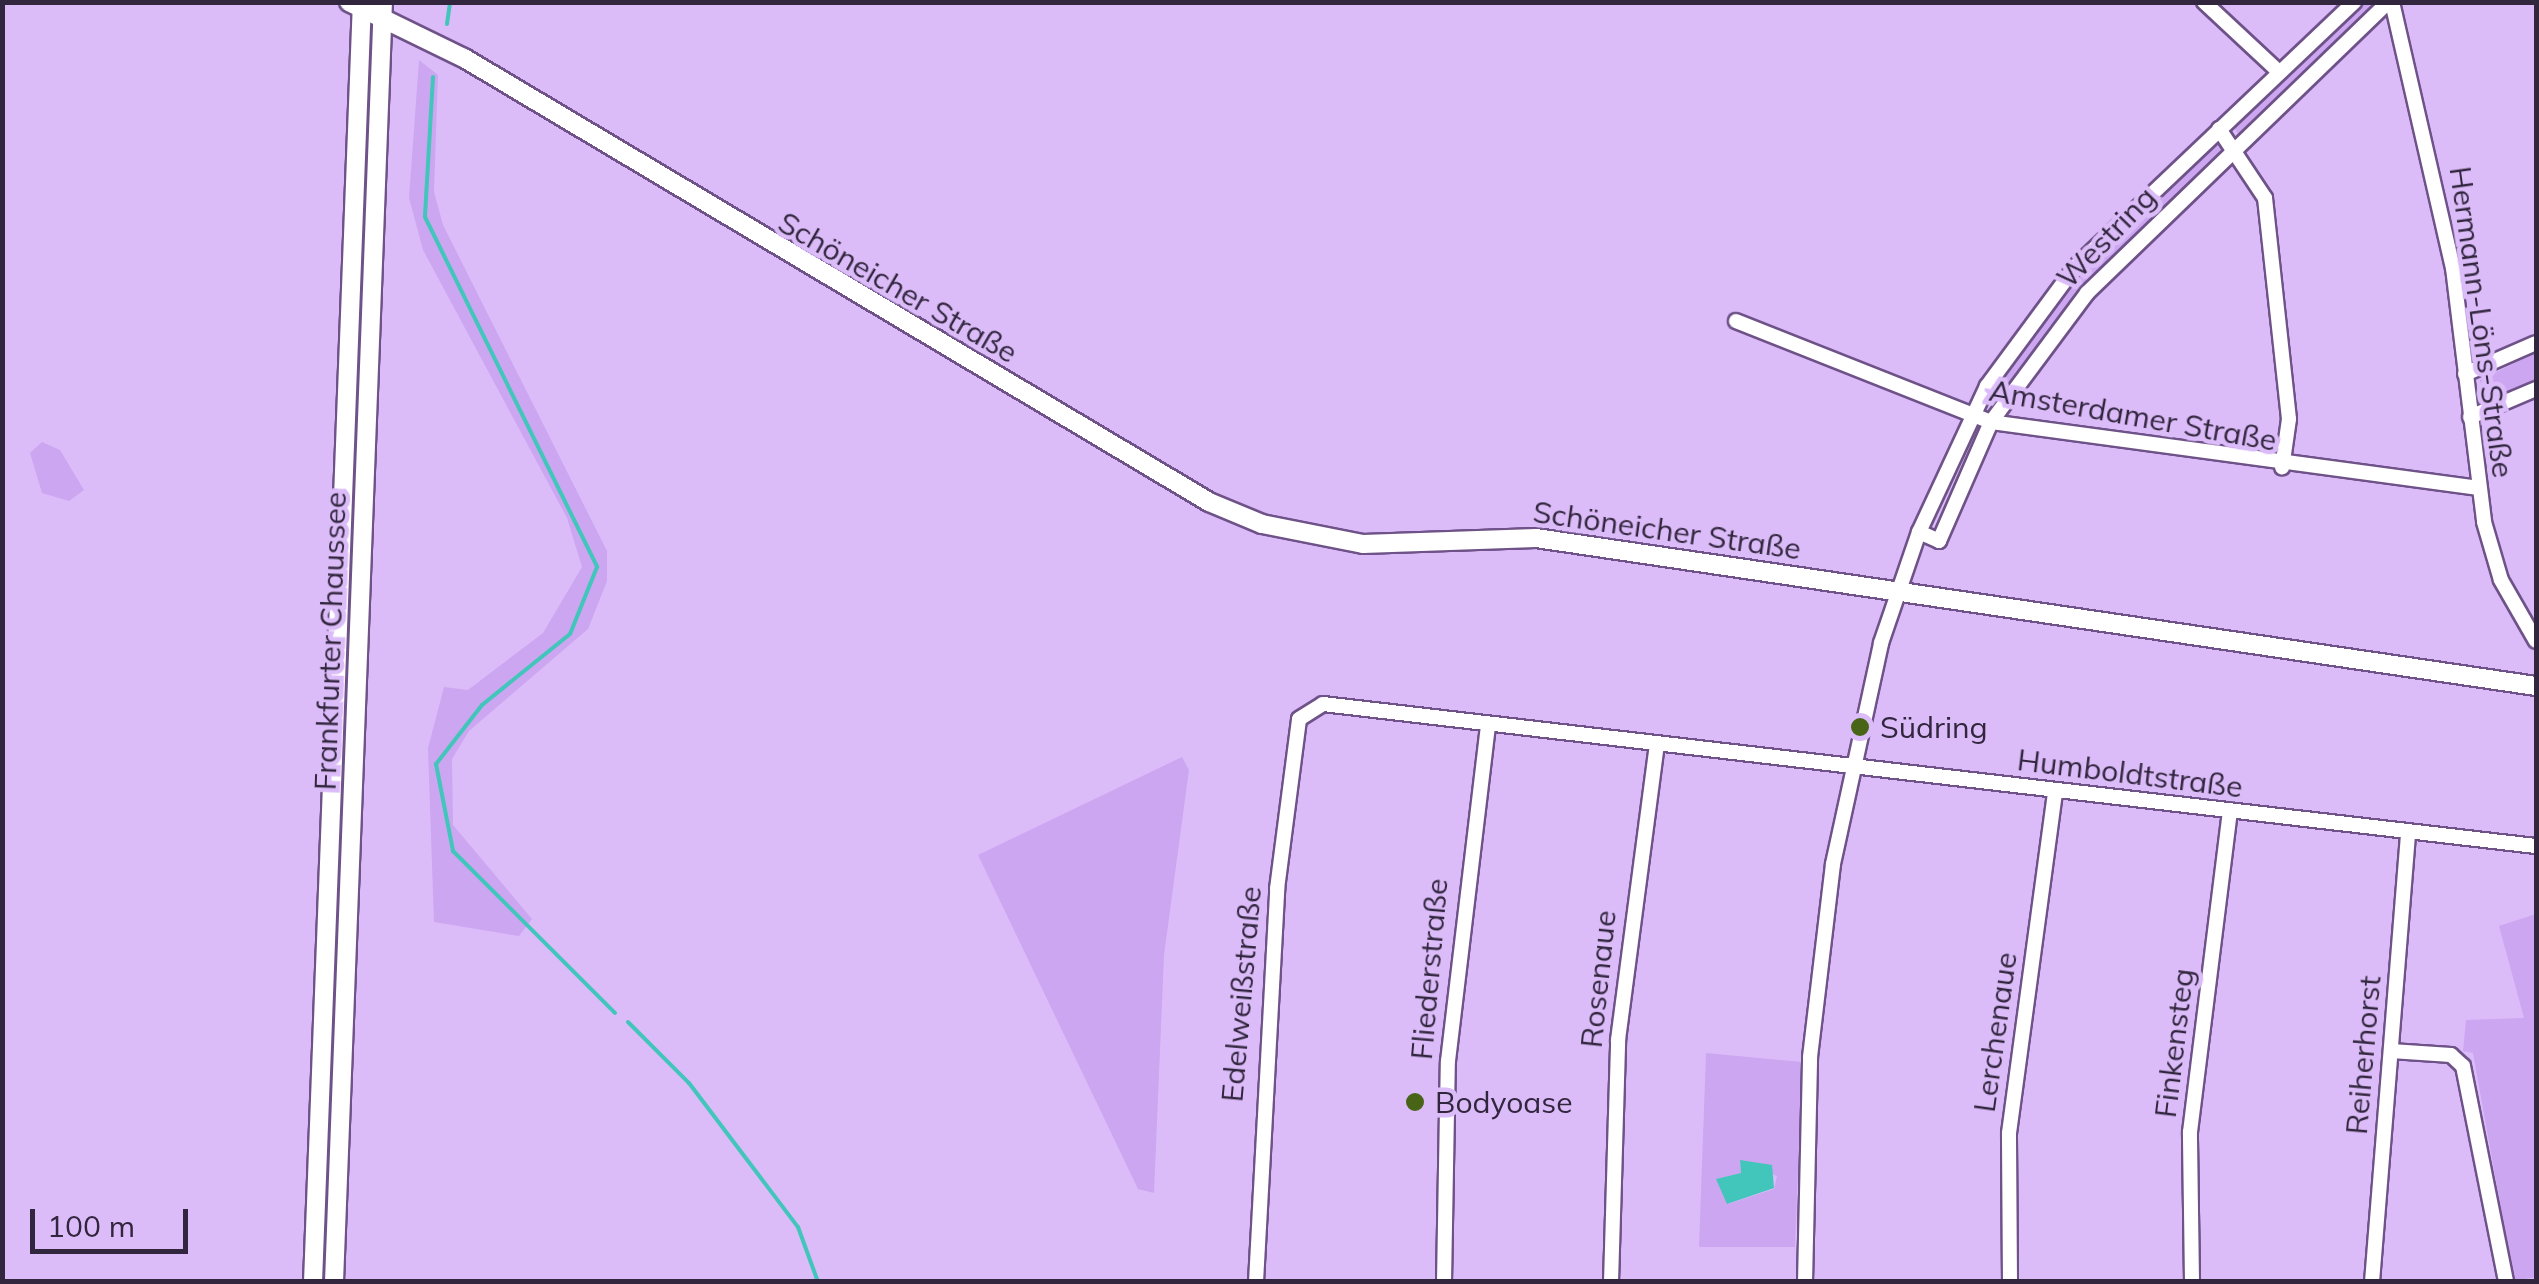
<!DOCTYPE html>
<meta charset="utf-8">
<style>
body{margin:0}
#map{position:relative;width:2539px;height:1284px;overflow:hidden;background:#dbbcf9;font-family:Mulish,sans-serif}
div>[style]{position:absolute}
.green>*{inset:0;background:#cca6f0}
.water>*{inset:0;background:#42c5bb}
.stream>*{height:4px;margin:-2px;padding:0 2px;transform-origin:2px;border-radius:2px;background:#42c5bb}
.roads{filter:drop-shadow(2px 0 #6e5288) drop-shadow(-2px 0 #6e5288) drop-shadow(0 2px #6e5288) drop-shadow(0 -2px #6e5288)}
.minor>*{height:14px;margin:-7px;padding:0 7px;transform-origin:7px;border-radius:7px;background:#fff}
.major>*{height:18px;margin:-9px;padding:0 9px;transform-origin:9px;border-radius:9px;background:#fff}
.dots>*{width:28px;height:28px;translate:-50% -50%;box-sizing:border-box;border:5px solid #dbbcf9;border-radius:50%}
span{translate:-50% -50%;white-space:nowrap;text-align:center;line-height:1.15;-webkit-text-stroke:9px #dbbcf9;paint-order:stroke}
.street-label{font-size:30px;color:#32263e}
.poi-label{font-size:30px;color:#32263e}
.left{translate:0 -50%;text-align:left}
.frame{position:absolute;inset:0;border:5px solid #32263e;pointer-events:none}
.scale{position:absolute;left:30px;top:1209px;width:158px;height:45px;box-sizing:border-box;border:5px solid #32263e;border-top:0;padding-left:12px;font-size:30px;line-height:35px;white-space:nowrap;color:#32263e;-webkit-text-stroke:8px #dbbcf9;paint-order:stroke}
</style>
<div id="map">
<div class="green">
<i style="clip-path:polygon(2362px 3px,2377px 5px,2240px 137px,2232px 124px)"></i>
<i style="clip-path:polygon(419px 60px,438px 75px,434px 192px,443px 225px,607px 551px,607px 581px,588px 629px,469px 731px,452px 759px,453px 825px,532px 919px,519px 936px,434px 922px,428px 748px,444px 687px,468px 690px,543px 633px,582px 567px,567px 518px,423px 250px,409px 198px)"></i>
<i style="clip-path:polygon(2221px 136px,2230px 146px,2068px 303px,2009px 389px,1995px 384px,2057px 293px)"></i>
<i style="clip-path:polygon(2536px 353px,2536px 385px,2486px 409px,2480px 380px)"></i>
<i style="clip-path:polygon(42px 442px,60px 450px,84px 490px,69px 501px,42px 493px,30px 453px)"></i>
<i style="clip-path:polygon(1182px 757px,1189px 770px,1164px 955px,1154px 1193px,1138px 1189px,978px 855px)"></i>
<i style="clip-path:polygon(2536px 914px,2536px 1277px,2514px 1281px,2473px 1053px,2463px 1051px,2466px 1020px,2524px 1018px,2499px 926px)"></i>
<i style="clip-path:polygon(evenodd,1706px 1053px,1802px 1062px,1795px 1247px,1699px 1247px,1706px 1053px,1740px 1161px,1777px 1176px,1774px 1189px,1728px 1204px,1717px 1179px,1741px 1173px,1740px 1161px)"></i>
</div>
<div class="water">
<i style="clip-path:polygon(1740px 1160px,1772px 1165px,1774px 1188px,1727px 1204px,1716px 1179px,1741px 1173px)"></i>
</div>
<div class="stream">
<i style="left:447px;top:24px;width:22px;rotate:-82deg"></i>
<i style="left:433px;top:77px;width:140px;rotate:93.3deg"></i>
<i style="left:425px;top:217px;width:390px;rotate:63.8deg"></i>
<i style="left:597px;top:567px;width:72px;rotate:111.9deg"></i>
<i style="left:570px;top:634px;width:113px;rotate:141.1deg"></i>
<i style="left:482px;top:705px;width:75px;rotate:127.9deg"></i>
<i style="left:436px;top:764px;width:89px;rotate:78.9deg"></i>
<i style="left:453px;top:851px;width:229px;rotate:45deg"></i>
<i style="left:628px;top:1022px;width:86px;rotate:45deg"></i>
<i style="left:689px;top:1083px;width:181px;rotate:52.9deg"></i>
<i style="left:798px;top:1227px;width:59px;rotate:70deg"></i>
</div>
<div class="roads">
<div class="minor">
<i style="left:2204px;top:2px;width:103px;rotate:43deg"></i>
<i style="left:2392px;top:2px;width:273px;rotate:77.1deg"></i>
<i style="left:2453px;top:268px;width:256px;rotate:83deg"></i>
<i style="left:2484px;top:522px;width:60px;rotate:73.7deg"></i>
<i style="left:2501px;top:580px;width:70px;rotate:60.2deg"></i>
<i style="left:2219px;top:129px;width:83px;rotate:56.3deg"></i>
<i style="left:2265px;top:198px;width:222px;rotate:83.8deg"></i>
<i style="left:2289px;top:419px;width:49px;rotate:98.1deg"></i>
<i style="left:1736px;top:321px;width:274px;rotate:21.6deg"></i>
<i style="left:1991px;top:422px;width:491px;rotate:7.7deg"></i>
<i style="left:2465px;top:374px;width:77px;rotate:-23.6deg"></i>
<i style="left:2470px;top:417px;width:72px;rotate:-23deg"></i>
<i style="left:1919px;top:532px;width:22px;rotate:24deg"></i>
<i style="left:1939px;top:541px;width:130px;rotate:-66.4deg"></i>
<i style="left:1991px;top:422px;width:161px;rotate:-53.3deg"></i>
<i style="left:2087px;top:293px;width:419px;rotate:-44deg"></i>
<i style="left:2391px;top:1051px;width:60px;rotate:3.8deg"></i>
<i style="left:2451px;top:1055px;width:16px;rotate:43deg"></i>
<i style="left:2463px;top:1066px;width:220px;rotate:78.7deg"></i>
<i style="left:1256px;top:1282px;width:394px;rotate:-86.9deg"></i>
<i style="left:1277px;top:889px;width:171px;rotate:-82.6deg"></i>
<i style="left:1299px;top:719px;width:28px;rotate:-32deg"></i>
<i style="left:1323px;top:704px;width:1221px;rotate:6.68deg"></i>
<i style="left:1444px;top:1282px;width:221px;rotate:-89deg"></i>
<i style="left:1448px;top:1061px;width:339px;rotate:-83.2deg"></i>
<i style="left:1611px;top:1282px;width:242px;rotate:-88.3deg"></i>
<i style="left:1618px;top:1040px;width:299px;rotate:-82.5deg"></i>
<i style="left:1805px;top:1282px;width:225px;rotate:-88.7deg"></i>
<i style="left:1810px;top:1057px;width:194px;rotate:-83.2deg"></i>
<i style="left:1833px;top:864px;width:226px;rotate:-77.7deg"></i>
<i style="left:1881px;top:643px;width:117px;rotate:-71.1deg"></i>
<i style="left:1919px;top:532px;width:161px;rotate:-65deg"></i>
<i style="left:1987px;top:386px;width:148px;rotate:-53.5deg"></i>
<i style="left:2075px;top:267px;width:385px;rotate:-43.5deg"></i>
<i style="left:2010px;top:1282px;width:149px;rotate:-90.4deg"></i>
<i style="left:2009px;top:1133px;width:344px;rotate:-82.3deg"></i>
<i style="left:2192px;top:1282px;width:150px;rotate:-90.8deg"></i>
<i style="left:2190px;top:1132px;width:322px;rotate:-82.9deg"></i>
<i style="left:2372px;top:1282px;width:450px;rotate:-85.4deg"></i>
</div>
<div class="major">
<i style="left:349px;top:2px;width:128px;rotate:26deg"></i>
<i style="left:464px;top:58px;width:867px;rotate:30.79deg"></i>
<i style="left:1209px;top:502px;width:57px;rotate:22.5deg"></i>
<i style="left:1262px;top:524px;width:103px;rotate:11.2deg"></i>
<i style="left:1363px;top:544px;width:173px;rotate:-2deg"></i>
<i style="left:1536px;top:538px;width:1011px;rotate:8.42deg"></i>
<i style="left:313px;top:1282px;width:1281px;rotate:-87.81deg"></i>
<i style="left:334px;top:1282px;width:1281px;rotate:-87.81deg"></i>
</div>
</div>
<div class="dots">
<i style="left:1860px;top:727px;background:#486416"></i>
<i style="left:1415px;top:1102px;background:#486416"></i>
</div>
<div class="street-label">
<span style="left:2106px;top:237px;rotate:-46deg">Westring</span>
<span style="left:898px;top:287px;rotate:30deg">Schöneicher Straße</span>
<span style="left:2482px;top:322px;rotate:82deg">Hermann-Löns-Straße</span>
<span style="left:2133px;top:415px;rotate:10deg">Amsterdamer Straße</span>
<span style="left:1667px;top:530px;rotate:8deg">Schöneicher Straße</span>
<span style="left:330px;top:641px;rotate:-88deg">Frankfurter Chaussee</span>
<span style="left:2130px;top:773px;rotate:7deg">Humboldtstraße</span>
<span style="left:1429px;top:969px;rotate:-85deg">Fliederstraße</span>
<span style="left:1598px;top:979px;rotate:-84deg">Rosenaue</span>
<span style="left:1241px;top:994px;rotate:-85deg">Edelweißstraße</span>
<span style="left:1995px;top:1032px;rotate:-82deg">Lerchenaue</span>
<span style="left:2174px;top:1043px;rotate:-83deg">Finkensteg</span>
<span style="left:2363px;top:1055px;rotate:-85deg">Reiherhorst</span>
</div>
<div class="poi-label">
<span class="left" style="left:1880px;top:727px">Südring</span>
<span class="left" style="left:1435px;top:1102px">Bodyoase</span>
</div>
<div class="frame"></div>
<div class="scale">100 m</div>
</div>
